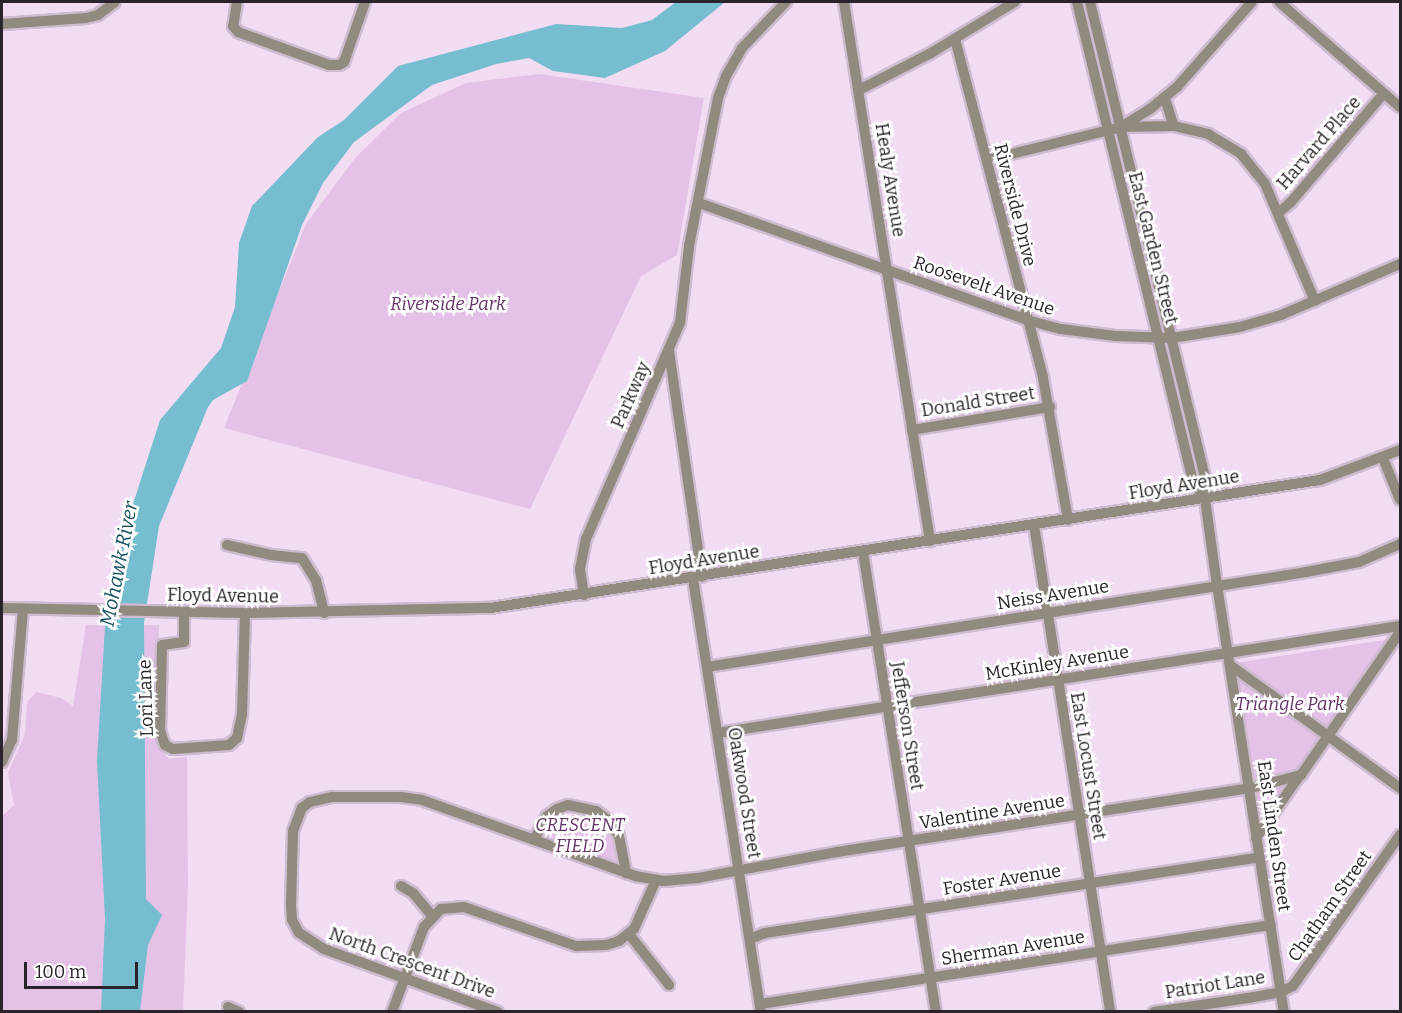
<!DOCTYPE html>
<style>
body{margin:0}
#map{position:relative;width:1402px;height:1013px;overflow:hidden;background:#f2dcf3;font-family:Bitter,serif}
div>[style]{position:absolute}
.green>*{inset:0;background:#e4c1e6}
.water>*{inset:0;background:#76bdd0}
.roads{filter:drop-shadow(2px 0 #cebbcf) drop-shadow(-2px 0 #cebbcf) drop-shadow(0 2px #cebbcf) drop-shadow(0 -2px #cebbcf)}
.minor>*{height:10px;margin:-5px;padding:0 5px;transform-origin:5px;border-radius:5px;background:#918a7f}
span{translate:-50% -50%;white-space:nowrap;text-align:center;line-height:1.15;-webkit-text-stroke:5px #fff;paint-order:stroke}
.street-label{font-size:18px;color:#2b232b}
.park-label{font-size:18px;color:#633167;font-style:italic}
.water-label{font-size:20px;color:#14515f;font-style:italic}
.frame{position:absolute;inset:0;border:3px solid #2b232b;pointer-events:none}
.scale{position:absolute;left:24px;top:962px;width:114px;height:27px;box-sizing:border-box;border:3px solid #2b232b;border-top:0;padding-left:8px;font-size:18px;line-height:21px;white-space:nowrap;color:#2b232b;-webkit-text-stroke:4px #fff;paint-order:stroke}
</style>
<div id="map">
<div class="green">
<i style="clip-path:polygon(539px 74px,704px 98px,677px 255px,641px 276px,530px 509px,224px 428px,306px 224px,355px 158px,401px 113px,466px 83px)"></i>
<i style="clip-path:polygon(86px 625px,159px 625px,157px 745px,169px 759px,187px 757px,188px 883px,183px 1011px,2px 1012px,2px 816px,14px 805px,8px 773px,25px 734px,27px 702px,36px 692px,61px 698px,73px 706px)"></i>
<i style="clip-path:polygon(1391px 639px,1263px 828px,1235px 663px)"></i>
<i style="clip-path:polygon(574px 815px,589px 818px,611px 836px,617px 848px,618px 870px,538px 842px,551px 823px,559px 817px)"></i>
</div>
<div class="water">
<i style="clip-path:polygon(676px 2px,725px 2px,665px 51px,605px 78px,553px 71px,529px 58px,496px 64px,432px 85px,354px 142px,323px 183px,302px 225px,247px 381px,213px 400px,208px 407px,159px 526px,144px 623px,146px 899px,162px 915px,148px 945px,140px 1011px,101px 1012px,105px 919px,97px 761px,105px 626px,125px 529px,160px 420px,221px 348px,235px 307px,239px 243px,252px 206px,318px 137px,344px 120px,398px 66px,556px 24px,622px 28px,652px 20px)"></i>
</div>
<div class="roads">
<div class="minor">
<i style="left:237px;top:2px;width:24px;rotate:99deg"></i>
<i style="left:233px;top:26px;width:8px;rotate:50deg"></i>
<i style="left:238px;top:32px;width:97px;rotate:19.9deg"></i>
<i style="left:329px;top:65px;width:10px"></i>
<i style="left:339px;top:65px;width:6px;rotate:-31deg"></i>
<i style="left:344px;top:62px;width:64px;rotate:-70.7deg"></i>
<i style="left:844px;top:2px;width:546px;rotate:80.93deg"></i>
<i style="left:1077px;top:2px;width:494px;rotate:76.4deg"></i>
<i style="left:1193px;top:482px;width:21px;rotate:55deg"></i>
<i style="left:1090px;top:2px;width:492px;rotate:76.4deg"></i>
<i style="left:1206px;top:480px;width:19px;rotate:93deg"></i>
<i style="left:1205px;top:499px;width:87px;rotate:82.1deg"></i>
<i style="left:1217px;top:585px;width:432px;rotate:81.1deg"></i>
<i style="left:1279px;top:2px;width:160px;rotate:41deg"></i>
<i style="left:2px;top:24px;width:84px;rotate:-4.1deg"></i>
<i style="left:86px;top:18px;width:12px;rotate:-14deg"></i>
<i style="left:98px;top:15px;width:21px;rotate:-37deg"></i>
<i style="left:955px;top:39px;width:350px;rotate:75.4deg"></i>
<i style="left:1043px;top:378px;width:144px;rotate:80deg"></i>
<i style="left:859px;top:90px;width:81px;rotate:-27.2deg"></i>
<i style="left:931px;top:53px;width:98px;rotate:-31.3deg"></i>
<i style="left:1165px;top:99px;width:28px;rotate:72deg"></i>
<i style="left:1121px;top:127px;width:34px;rotate:-32deg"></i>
<i style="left:1150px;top:109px;width:35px;rotate:-39deg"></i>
<i style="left:1177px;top:87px;width:113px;rotate:-48.6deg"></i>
<i style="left:987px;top:160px;width:138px;rotate:-13.8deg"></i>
<i style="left:1121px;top:127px;width:53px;rotate:-1.1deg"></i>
<i style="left:1174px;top:126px;width:35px;rotate:13deg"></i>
<i style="left:1208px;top:134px;width:39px;rotate:31deg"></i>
<i style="left:1241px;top:154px;width:38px;rotate:51deg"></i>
<i style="left:1265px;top:184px;width:127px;rotate:66.9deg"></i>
<i style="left:699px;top:203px;width:348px;rotate:19.6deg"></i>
<i style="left:1027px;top:320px;width:35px;rotate:15deg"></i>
<i style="left:1061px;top:329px;width:55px;rotate:7.3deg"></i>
<i style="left:1116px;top:336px;width:56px;rotate:2deg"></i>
<i style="left:1172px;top:338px;width:69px;rotate:-9.2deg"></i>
<i style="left:1240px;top:327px;width:43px;rotate:-16.3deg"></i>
<i style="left:1281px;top:315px;width:129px;rotate:-23.2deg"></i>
<i style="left:1278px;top:213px;width:17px;rotate:-40deg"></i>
<i style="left:1291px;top:202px;width:143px;rotate:-49.5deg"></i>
<i style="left:669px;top:351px;width:228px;rotate:81.7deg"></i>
<i style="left:912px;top:430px;width:140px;rotate:-9.5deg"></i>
<i style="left:1383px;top:458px;width:45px;rotate:68deg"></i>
<i style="left:1034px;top:525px;width:493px;rotate:81.1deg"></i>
<i style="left:227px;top:545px;width:45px;rotate:12.8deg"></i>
<i style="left:271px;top:555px;width:31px;rotate:6deg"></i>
<i style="left:302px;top:558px;width:26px;rotate:58deg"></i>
<i style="left:316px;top:580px;width:34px;rotate:76deg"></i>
<i style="left:863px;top:552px;width:466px;rotate:81deg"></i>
<i style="left:693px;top:579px;width:438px;rotate:81.1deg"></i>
<i style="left:584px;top:595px;width:26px;rotate:-99deg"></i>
<i style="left:580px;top:569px;width:31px;rotate:-79deg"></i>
<i style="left:586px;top:539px;width:236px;rotate:-66.5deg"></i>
<i style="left:680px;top:323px;width:78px;rotate:-83.3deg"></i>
<i style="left:689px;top:246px;width:151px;rotate:-78.9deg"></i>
<i style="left:718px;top:98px;width:23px;rotate:-70deg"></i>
<i style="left:726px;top:76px;width:32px;rotate:-60deg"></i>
<i style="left:742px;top:48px;width:64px;rotate:-46.3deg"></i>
<i style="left:2px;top:608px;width:243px;rotate:1.2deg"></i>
<i style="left:245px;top:613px;width:245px;rotate:-1.2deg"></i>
<i style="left:490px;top:608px;width:840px;rotate:-8.77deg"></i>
<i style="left:1320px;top:480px;width:85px;rotate:-20.6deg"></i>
<i style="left:184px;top:612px;width:30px;rotate:90deg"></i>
<i style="left:184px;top:642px;width:22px;rotate:172deg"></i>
<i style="left:162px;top:645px;width:85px;rotate:91.3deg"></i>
<i style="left:160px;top:730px;width:16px;rotate:72deg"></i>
<i style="left:165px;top:745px;width:9px;rotate:27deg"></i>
<i style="left:173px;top:749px;width:56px;rotate:-4.1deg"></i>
<i style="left:229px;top:745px;width:11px;rotate:-41deg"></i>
<i style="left:237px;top:738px;width:24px;rotate:-78deg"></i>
<i style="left:242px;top:715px;width:102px;rotate:-88.3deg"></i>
<i style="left:1230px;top:665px;width:210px;rotate:35.9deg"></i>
<i style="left:707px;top:667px;width:606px;rotate:-9.01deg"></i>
<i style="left:1306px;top:572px;width:54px;rotate:-10.7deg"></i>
<i style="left:1359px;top:562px;width:45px;rotate:-23.7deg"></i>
<i style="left:718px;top:733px;width:690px;rotate:-8.92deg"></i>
<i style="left:2px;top:762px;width:24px;rotate:-66deg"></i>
<i style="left:12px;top:740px;width:131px;rotate:-85.2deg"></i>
<i style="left:1256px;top:838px;width:77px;rotate:-55.1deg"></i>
<i style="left:534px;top:840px;width:27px;rotate:-62deg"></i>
<i style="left:547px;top:816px;width:12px;rotate:-35deg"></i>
<i style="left:557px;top:809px;width:12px;rotate:-20deg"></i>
<i style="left:568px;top:805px;width:29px;rotate:12deg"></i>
<i style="left:596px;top:811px;width:14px;rotate:36deg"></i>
<i style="left:607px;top:819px;width:21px;rotate:55deg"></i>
<i style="left:619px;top:836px;width:38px;rotate:79deg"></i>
<i style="left:401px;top:886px;width:14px;rotate:30deg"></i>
<i style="left:413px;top:893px;width:30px;rotate:50deg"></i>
<i style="left:629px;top:934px;width:65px;rotate:51.9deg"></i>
<i style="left:750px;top:939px;width:16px;rotate:-22deg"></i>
<i style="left:765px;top:933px;width:500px;rotate:-8.7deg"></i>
<i style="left:760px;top:1004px;width:517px;rotate:-8.79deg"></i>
<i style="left:228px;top:1007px;width:12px;rotate:24deg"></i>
<i style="left:392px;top:1012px;width:91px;rotate:-69.4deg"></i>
<i style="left:424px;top:927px;width:25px;rotate:-47deg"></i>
<i style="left:441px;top:909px;width:23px;rotate:-5deg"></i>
<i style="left:464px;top:907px;width:119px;rotate:19.2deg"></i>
<i style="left:576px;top:946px;width:30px;rotate:-2deg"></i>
<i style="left:606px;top:945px;width:14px;rotate:-17deg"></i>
<i style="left:619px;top:941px;width:19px;rotate:-39deg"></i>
<i style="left:634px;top:929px;width:54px;rotate:-65.8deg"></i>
<i style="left:498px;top:1012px;width:185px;rotate:-160.1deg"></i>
<i style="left:324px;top:949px;width:30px;rotate:-147deg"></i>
<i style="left:299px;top:933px;width:15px;rotate:-118deg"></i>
<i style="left:292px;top:920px;width:16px;rotate:-94deg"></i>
<i style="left:291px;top:904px;width:73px;rotate:-88.4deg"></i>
<i style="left:293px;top:831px;width:25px;rotate:-69deg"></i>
<i style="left:302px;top:808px;width:10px;rotate:-37deg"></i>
<i style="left:310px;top:802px;width:23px;rotate:-13deg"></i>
<i style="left:332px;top:797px;width:69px"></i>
<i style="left:401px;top:797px;width:21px;rotate:8deg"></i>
<i style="left:422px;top:800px;width:226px;rotate:19.6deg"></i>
<i style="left:635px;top:876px;width:29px;rotate:10deg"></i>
<i style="left:664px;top:881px;width:34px;rotate:-5deg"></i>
<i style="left:698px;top:878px;width:141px;rotate:-10.6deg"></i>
<i style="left:837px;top:852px;width:419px;rotate:-8.8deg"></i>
<i style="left:1251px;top:788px;width:52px;rotate:-14.6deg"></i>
<i style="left:1301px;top:775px;width:174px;rotate:-55.3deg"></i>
<i style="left:1154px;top:1012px;width:95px;rotate:-8.5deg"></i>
<i style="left:1248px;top:998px;width:34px;rotate:-10deg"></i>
<i style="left:1281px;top:992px;width:13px;rotate:-27deg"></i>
<i style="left:1293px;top:986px;width:185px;rotate:-54.7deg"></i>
</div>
</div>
<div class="street-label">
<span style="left:1319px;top:143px;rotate:-49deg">Harvard Place</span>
<span style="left:890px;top:180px;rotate:81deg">Healy Avenue</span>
<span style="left:1015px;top:205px;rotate:76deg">Riverside Drive</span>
<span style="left:1153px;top:248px;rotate:76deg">East Garden Street</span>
<span style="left:984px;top:286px;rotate:19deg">Roosevelt Avenue</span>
<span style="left:631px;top:395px;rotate:-66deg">Parkway</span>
<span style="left:978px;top:402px;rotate:-9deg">Donald Street</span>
<span style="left:1184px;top:485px;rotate:-9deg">Floyd Avenue</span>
<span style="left:704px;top:560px;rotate:-9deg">Floyd Avenue</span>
<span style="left:1053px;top:595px;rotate:-9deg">Neiss Avenue</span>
<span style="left:223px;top:596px;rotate:1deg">Floyd Avenue</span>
<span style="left:1057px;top:663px;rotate:-9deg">McKinley Avenue</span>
<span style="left:146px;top:698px;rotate:-92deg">Lori Lane</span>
<span style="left:907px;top:726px;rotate:81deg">Jefferson Street</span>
<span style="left:1088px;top:766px;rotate:81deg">East Locust Street</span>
<span style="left:744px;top:793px;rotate:81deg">Oakwood Street</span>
<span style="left:992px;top:812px;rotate:-9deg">Valentine Avenue</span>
<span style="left:1274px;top:836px;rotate:82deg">East Linden Street</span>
<span style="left:1002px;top:880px;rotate:-9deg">Foster Avenue</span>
<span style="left:1330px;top:906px;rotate:-55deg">Chatham Street</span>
<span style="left:1013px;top:948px;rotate:-9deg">Sherman Avenue</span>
<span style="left:412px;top:963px;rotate:20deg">North Crescent Drive</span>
<span style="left:1215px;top:985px;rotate:-9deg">Patriot Lane</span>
</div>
<div class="park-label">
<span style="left:448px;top:304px">Riverside Park</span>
<span style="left:1290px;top:704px">Triangle Park</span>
<span style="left:580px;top:836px">CRESCENT<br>FIELD</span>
</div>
<div class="water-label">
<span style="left:119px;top:564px;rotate:-79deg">Mohawk River</span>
</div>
<div class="frame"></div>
<div class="scale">100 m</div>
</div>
